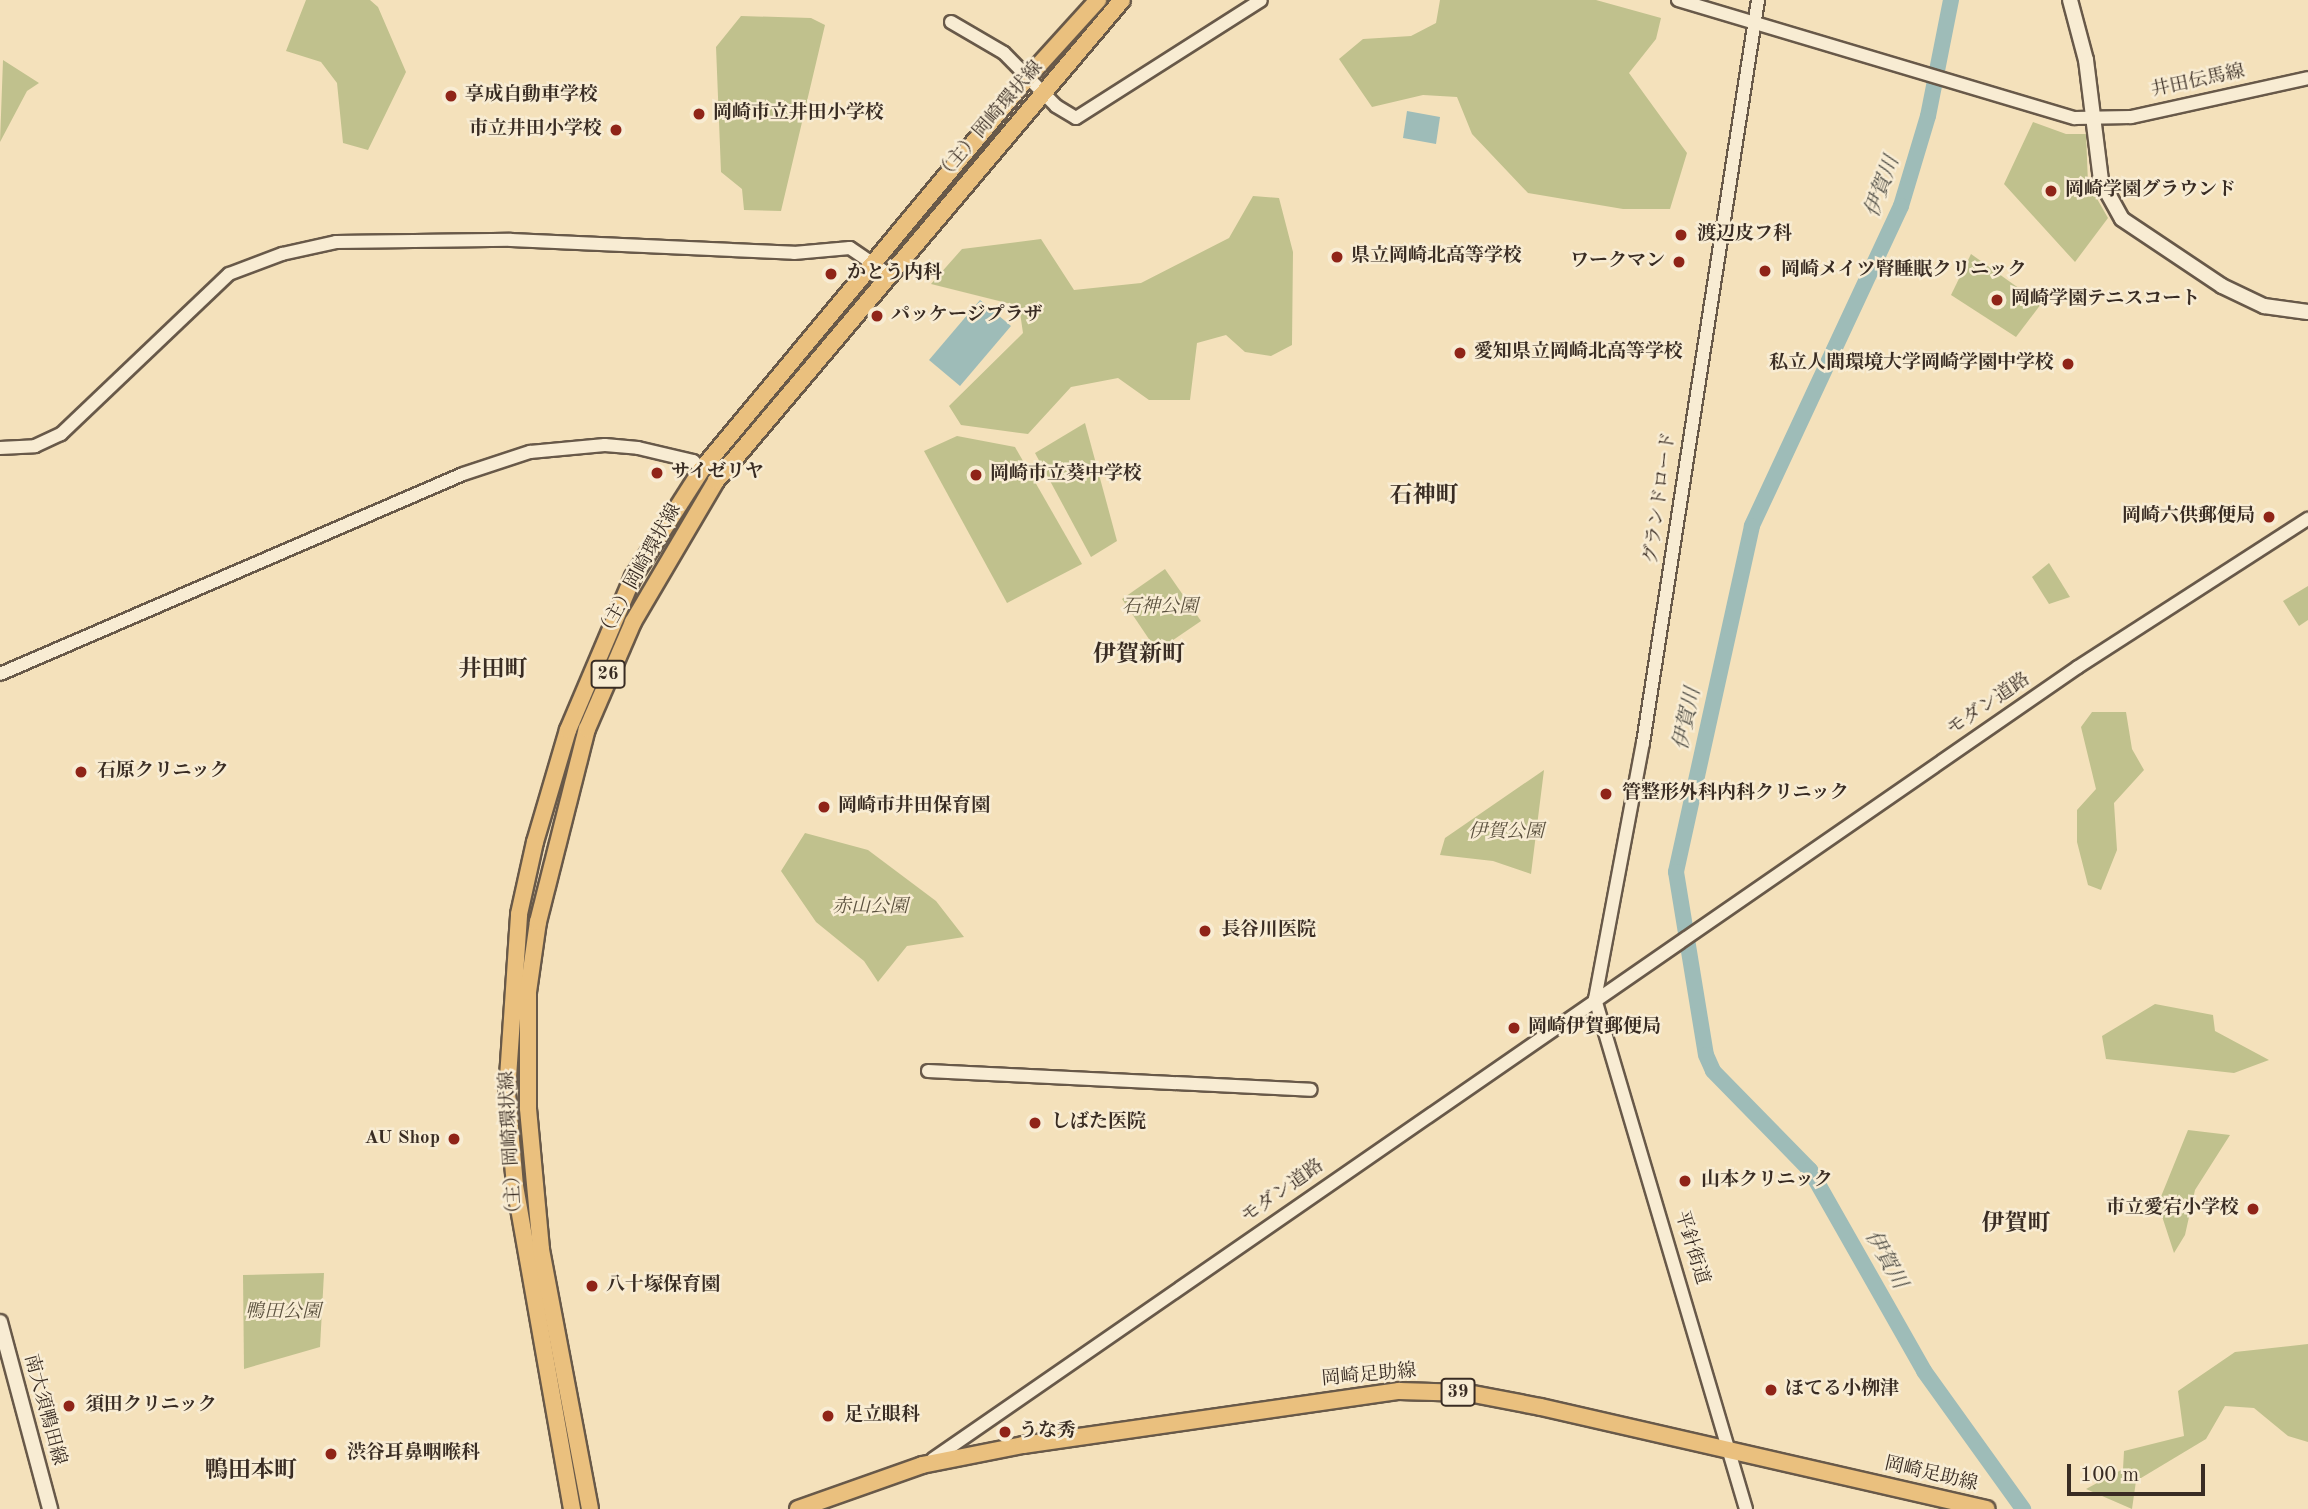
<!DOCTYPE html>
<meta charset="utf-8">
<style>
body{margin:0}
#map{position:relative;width:2308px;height:1509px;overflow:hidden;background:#f4e1bb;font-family:"Old Standard TT","Noto Serif JP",serif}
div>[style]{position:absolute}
.green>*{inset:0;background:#c0c18d}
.water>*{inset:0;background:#9ebcb8}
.river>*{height:16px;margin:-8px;padding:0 8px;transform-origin:8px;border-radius:8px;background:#9ebcb8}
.roads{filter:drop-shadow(2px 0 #685949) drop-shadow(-2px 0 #685949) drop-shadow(0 2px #685949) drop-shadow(0 -2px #685949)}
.tertiary>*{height:12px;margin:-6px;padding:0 6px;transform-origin:6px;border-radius:6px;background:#f8ecd3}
.secondary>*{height:14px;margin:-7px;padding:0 7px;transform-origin:7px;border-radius:7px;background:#f8ecd3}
.primary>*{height:16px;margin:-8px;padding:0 8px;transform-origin:8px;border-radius:8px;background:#eac07e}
.dots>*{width:19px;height:19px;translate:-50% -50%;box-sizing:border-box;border:4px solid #f8ecd3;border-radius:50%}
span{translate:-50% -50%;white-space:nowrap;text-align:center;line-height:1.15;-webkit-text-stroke:5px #f8ecd3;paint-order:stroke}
.shield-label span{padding:2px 5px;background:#f8ecd3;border:2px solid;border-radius:5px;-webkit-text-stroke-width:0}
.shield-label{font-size:18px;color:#392c23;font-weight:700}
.street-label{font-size:19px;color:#392c23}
.poi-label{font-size:19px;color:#392c23;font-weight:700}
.left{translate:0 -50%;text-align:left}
.right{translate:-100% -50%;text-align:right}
.park-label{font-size:19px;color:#5b513e;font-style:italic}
.water-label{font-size:21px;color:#525048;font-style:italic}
.quarter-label{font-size:23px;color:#392c23;font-weight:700}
.scale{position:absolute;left:2067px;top:1464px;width:138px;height:32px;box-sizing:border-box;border:4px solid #392c23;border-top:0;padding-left:9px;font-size:21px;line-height:24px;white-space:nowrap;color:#392c23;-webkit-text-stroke:5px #f8ecd3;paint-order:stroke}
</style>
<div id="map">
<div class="green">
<i style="clip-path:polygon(306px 0,370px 0,378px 7px,406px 72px,368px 150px,343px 143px,337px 83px,321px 62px,286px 51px)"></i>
<i style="clip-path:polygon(1440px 0,1596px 0,1661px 18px,1656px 39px,1629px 73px,1687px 153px,1670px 209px,1623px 209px,1528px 193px,1472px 134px,1457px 97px,1423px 95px,1372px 107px,1339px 59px,1363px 39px,1411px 36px,1436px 23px)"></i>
<i style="clip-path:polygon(741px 16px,811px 18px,825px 25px,781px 211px,744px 210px,742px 189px,721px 172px,716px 47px)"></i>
<i style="clip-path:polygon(3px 60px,39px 83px,27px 91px,0 142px)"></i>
<i style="clip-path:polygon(2033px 122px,2066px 134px,2086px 134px,2088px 183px,2108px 218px,2075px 262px,2004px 184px)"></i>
<i style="clip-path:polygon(1253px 196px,1279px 198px,1293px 252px,1292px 345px,1271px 356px,1245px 352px,1226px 335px,1197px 343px,1190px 400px,1149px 400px,1118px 378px,1071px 387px,1028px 434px,961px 425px,949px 406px,1023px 333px,1019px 306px,931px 284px,962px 249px,1041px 239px,1074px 290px,1141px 283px,1229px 238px)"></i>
<i style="clip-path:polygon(1971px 254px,2041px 304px,2016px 337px,1951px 295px)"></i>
<i style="clip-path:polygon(1085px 423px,1117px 541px,1091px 557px,1035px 453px)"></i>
<i style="clip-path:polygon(957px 436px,1015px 447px,1082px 564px,1007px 603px,924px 451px)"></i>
<i style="clip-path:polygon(2049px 563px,2070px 597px,2049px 604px,2032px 577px)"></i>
<i style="clip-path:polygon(1165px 569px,1201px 621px,1157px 651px,1122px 599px)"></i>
<i style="clip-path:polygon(2308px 586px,2308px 620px,2299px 626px,2283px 601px)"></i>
<i style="clip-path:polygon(2092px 712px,2126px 712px,2132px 749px,2144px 770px,2114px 803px,2117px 850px,2101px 890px,2088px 885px,2077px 842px,2077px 810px,2096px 789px,2081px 727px)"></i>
<i style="clip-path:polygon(1544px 770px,1531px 874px,1493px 861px,1440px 855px,1445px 838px)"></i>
<i style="clip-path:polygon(805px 833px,868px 850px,936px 901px,964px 937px,907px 946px,878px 982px,864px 961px,816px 922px,781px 871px)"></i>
<i style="clip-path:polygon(2155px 1004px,2213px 1015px,2215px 1031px,2269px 1060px,2234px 1073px,2106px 1059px,2102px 1036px)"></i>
<i style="clip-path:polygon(2188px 1130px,2230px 1135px,2195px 1190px,2185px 1235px,2174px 1253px,2158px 1204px)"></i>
<i style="clip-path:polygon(324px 1273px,320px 1347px,244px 1369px,243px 1275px)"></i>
<i style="clip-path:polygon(2308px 1344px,2308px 1442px,2288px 1436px,2254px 1408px,2225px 1406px,2206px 1439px,2136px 1481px,2132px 1509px,2086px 1489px,2123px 1469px,2124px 1451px,2184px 1436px,2178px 1391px,2235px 1352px)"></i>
</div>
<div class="water">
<i style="clip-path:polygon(1407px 111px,1440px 117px,1436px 144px,1403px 138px)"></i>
<i style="clip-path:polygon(980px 300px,1011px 326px,960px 386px,929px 360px)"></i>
</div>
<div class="river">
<i style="left:1951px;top:0;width:118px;rotate:101.2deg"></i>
<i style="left:1928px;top:116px;width:94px;rotate:106.7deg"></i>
<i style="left:1901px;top:206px;width:353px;rotate:115deg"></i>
<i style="left:1752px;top:526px;width:354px;rotate:102.4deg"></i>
<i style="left:1676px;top:872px;width:185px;rotate:80.7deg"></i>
<i style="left:1706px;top:1055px;width:17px;rotate:66deg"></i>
<i style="left:1713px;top:1071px;width:139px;rotate:45.6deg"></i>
<i style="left:1810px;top:1170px;width:231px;rotate:60.4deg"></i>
<i style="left:1924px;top:1371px;width:170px;rotate:54.3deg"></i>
</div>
<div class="roads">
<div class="tertiary">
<i style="left:1678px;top:0;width:414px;rotate:16.6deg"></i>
<i style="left:2075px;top:118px;width:56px;rotate:-1deg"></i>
<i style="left:2131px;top:117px;width:181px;rotate:-12.4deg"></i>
<i style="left:951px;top:22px;width:61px;rotate:30.3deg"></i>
<i style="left:1004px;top:53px;width:74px;rotate:45.5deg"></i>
<i style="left:1056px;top:106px;width:23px;rotate:31deg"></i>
<i style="left:1076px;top:118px;width:219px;rotate:-32.5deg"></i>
<i style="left:0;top:448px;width:35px;rotate:-3deg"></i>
<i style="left:35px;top:446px;width:29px;rotate:-25deg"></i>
<i style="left:61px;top:434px;width:232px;rotate:-43.6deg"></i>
<i style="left:229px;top:274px;width:57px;rotate:-20.7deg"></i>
<i style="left:282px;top:254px;width:55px;rotate:-12.5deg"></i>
<i style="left:336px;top:242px;width:175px;rotate:-0.7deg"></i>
<i style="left:511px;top:240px;width:283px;rotate:2.6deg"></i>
<i style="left:794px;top:253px;width:56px;rotate:-5.1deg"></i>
<i style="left:850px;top:248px;width:46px;rotate:34.4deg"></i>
<i style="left:0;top:674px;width:504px;rotate:-23.36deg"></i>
<i style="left:463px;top:474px;width:71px;rotate:-18.2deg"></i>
<i style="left:530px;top:452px;width:75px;rotate:-5.3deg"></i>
<i style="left:605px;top:445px;width:33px;rotate:5deg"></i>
<i style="left:638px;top:448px;width:57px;rotate:13.3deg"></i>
<i style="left:693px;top:461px;width:12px;rotate:42deg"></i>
<i style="left:928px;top:1071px;width:383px;rotate:2.8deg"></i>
<i style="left:933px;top:1459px;width:1392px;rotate:-34.67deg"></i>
<i style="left:2078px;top:667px;width:274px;rotate:-32.8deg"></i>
<i style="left:1746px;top:1509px;width:532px;rotate:-106.49deg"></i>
<i style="left:1595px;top:999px;width:260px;rotate:-79.4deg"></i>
<i style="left:1643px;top:743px;width:752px;rotate:-81.2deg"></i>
</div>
<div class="secondary">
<i style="left:2070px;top:0;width:62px;rotate:75.1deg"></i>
<i style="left:2086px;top:60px;width:122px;rotate:82.9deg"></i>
<i style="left:2101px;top:181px;width:43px;rotate:61.1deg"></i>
<i style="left:2122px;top:219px;width:120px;rotate:33.8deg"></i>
<i style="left:2222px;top:286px;width:47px;rotate:25.5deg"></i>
<i style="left:2264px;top:306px;width:44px;rotate:7.8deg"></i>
<i style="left:0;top:1322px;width:194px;rotate:75deg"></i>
</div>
<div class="primary">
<i style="left:572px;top:1509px;width:328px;rotate:-100deg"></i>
<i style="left:515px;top:1186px;width:94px;rotate:-94.9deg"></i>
<i style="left:507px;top:1092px;width:178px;rotate:-86.1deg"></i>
<i style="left:519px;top:914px;width:74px;rotate:-77.5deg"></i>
<i style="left:535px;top:842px;width:117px;rotate:-73.6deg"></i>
<i style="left:568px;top:730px;width:166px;rotate:-67deg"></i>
<i style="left:633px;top:577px;width:128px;rotate:-57.4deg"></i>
<i style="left:702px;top:469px;width:511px;rotate:-50.24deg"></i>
<i style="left:1029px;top:76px;width:103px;rotate:-47.8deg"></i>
<i style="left:590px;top:1509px;width:265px;rotate:-100.7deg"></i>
<i style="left:541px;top:1249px;width:142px;rotate:-95.3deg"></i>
<i style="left:528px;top:1108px;width:116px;rotate:-90deg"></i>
<i style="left:528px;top:992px;width:71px;rotate:-81.9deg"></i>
<i style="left:538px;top:922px;width:199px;rotate:-75.8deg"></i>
<i style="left:587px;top:729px;width:116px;rotate:-66.7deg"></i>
<i style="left:633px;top:622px;width:164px;rotate:-59.5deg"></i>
<i style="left:716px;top:481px;width:629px;rotate:-49.83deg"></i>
<i style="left:798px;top:1509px;width:132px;rotate:-19.5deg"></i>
<i style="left:922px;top:1465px;width:103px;rotate:-11.2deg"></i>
<i style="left:1023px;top:1445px;width:380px;rotate:-8.2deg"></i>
<i style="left:1399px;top:1391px;width:69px;rotate:1.7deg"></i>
<i style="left:1468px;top:1393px;width:74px;rotate:10.9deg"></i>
<i style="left:1541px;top:1407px;width:457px;rotate:12.9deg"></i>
</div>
</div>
<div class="dots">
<i style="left:451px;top:96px;background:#8f2418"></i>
<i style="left:699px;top:114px;background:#8f2418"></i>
<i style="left:616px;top:130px;background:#8f2418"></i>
<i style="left:2051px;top:191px;background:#8f2418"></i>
<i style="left:1681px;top:235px;background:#8f2418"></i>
<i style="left:1337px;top:257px;background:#8f2418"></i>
<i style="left:1679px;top:262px;background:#8f2418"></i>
<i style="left:1765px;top:271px;background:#8f2418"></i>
<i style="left:831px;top:274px;background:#8f2418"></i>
<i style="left:1997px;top:300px;background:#8f2418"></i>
<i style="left:877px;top:316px;background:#8f2418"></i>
<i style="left:1460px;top:353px;background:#8f2418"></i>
<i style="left:2068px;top:364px;background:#8f2418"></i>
<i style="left:657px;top:473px;background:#8f2418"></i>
<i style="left:976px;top:475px;background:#8f2418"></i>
<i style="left:2269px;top:517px;background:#8f2418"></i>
<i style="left:81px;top:772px;background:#8f2418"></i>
<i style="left:1606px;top:794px;background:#8f2418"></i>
<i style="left:824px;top:807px;background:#8f2418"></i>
<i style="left:1205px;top:931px;background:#8f2418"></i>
<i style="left:1514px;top:1028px;background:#8f2418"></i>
<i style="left:1035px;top:1123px;background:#8f2418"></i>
<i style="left:454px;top:1139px;background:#8f2418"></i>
<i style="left:1685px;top:1181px;background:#8f2418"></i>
<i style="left:2253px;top:1209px;background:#8f2418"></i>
<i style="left:592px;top:1286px;background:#8f2418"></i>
<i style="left:1771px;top:1390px;background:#8f2418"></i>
<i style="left:69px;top:1406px;background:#8f2418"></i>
<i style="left:828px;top:1416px;background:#8f2418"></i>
<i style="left:1005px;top:1432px;background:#8f2418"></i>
<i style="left:331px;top:1454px;background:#8f2418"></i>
</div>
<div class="shield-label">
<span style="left:608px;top:674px">26</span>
<span style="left:1458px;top:1392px">39</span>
</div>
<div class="street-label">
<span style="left:2198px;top:82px;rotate:-12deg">井田伝馬線</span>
<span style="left:990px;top:122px;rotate:-49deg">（主）岡崎環状線</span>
<span style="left:1661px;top:498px;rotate:-82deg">グランドロード</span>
<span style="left:640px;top:572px;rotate:-61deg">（主）岡崎環状線</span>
<span style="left:1989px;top:705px;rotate:-34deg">モダン道路</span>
<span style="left:512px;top:1147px;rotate:-93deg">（主）岡崎環状線</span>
<span style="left:1283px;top:1192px;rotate:-35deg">モダン道路</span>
<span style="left:1691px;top:1248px;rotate:73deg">平針街道</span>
<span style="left:1369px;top:1376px;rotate:-5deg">岡崎足助線</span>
<span style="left:44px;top:1410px;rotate:75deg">南大須鴨田線</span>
<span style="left:1931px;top:1475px;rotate:13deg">岡崎足助線</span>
</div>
<div class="poi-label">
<span class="left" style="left:465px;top:96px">享成自動車学校</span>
<span class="left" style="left:713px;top:114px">岡崎市立井田小学校</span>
<span class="right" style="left:602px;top:130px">市立井田小学校</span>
<span class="left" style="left:2065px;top:191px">岡崎学園グラウンド</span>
<span class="left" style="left:1697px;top:235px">渡辺皮フ科</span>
<span class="left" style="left:1351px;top:257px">県立岡崎北高等学校</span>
<span class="right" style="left:1665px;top:262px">ワークマン</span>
<span class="left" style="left:1781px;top:271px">岡崎メイツ腎睡眠クリニック</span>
<span class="left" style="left:847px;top:274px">かとう内科</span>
<span class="left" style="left:2011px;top:300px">岡崎学園テニスコート</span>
<span class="left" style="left:891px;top:316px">パッケージプラザ</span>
<span class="left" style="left:1474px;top:353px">愛知県立岡崎北高等学校</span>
<span class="right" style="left:2054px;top:364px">私立人間環境大学岡崎学園中学校</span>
<span class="left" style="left:671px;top:473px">サイゼリヤ</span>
<span class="left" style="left:990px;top:475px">岡崎市立葵中学校</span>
<span class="right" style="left:2255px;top:517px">岡崎六供郵便局</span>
<span class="left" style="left:97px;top:772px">石原クリニック</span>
<span class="left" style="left:1622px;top:794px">管整形外科内科クリニック</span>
<span class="left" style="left:838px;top:807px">岡崎市井田保育園</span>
<span class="left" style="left:1221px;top:931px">長谷川医院</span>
<span class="left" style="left:1528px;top:1028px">岡崎伊賀郵便局</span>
<span class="left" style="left:1051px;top:1123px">しばた医院</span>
<span class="right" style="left:440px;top:1139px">AU Shop</span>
<span class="left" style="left:1701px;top:1181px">山本クリニック</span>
<span class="right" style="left:2239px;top:1209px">市立愛宕小学校</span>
<span class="left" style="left:606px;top:1286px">八十塚保育園</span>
<span class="left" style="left:1785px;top:1390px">ほてる小栁津</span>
<span class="left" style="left:85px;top:1406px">須田クリニック</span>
<span class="left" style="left:844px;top:1416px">足立眼科</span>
<span class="left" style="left:1019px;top:1432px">うな秀</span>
<span class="left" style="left:347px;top:1454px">渋谷耳鼻咽喉科</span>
</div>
<div class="park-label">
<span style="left:1160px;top:608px">石神公園</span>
<span style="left:1506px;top:833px">伊賀公園</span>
<span style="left:870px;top:908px">赤山公園</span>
<span style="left:283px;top:1313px">鴨田公園</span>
</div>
<div class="water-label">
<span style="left:1883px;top:187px;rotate:-70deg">伊賀川</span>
<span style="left:1688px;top:719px;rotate:-78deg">伊賀川</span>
<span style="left:1885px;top:1260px;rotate:61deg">伊賀川</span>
</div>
<div class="quarter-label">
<span style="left:1424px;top:496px">石神町</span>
<span style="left:1139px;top:655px">伊賀新町</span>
<span style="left:493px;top:670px">井田町</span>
<span style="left:2016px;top:1224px">伊賀町</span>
<span style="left:251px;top:1471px">鴨田本町</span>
</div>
<div class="scale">100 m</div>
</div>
